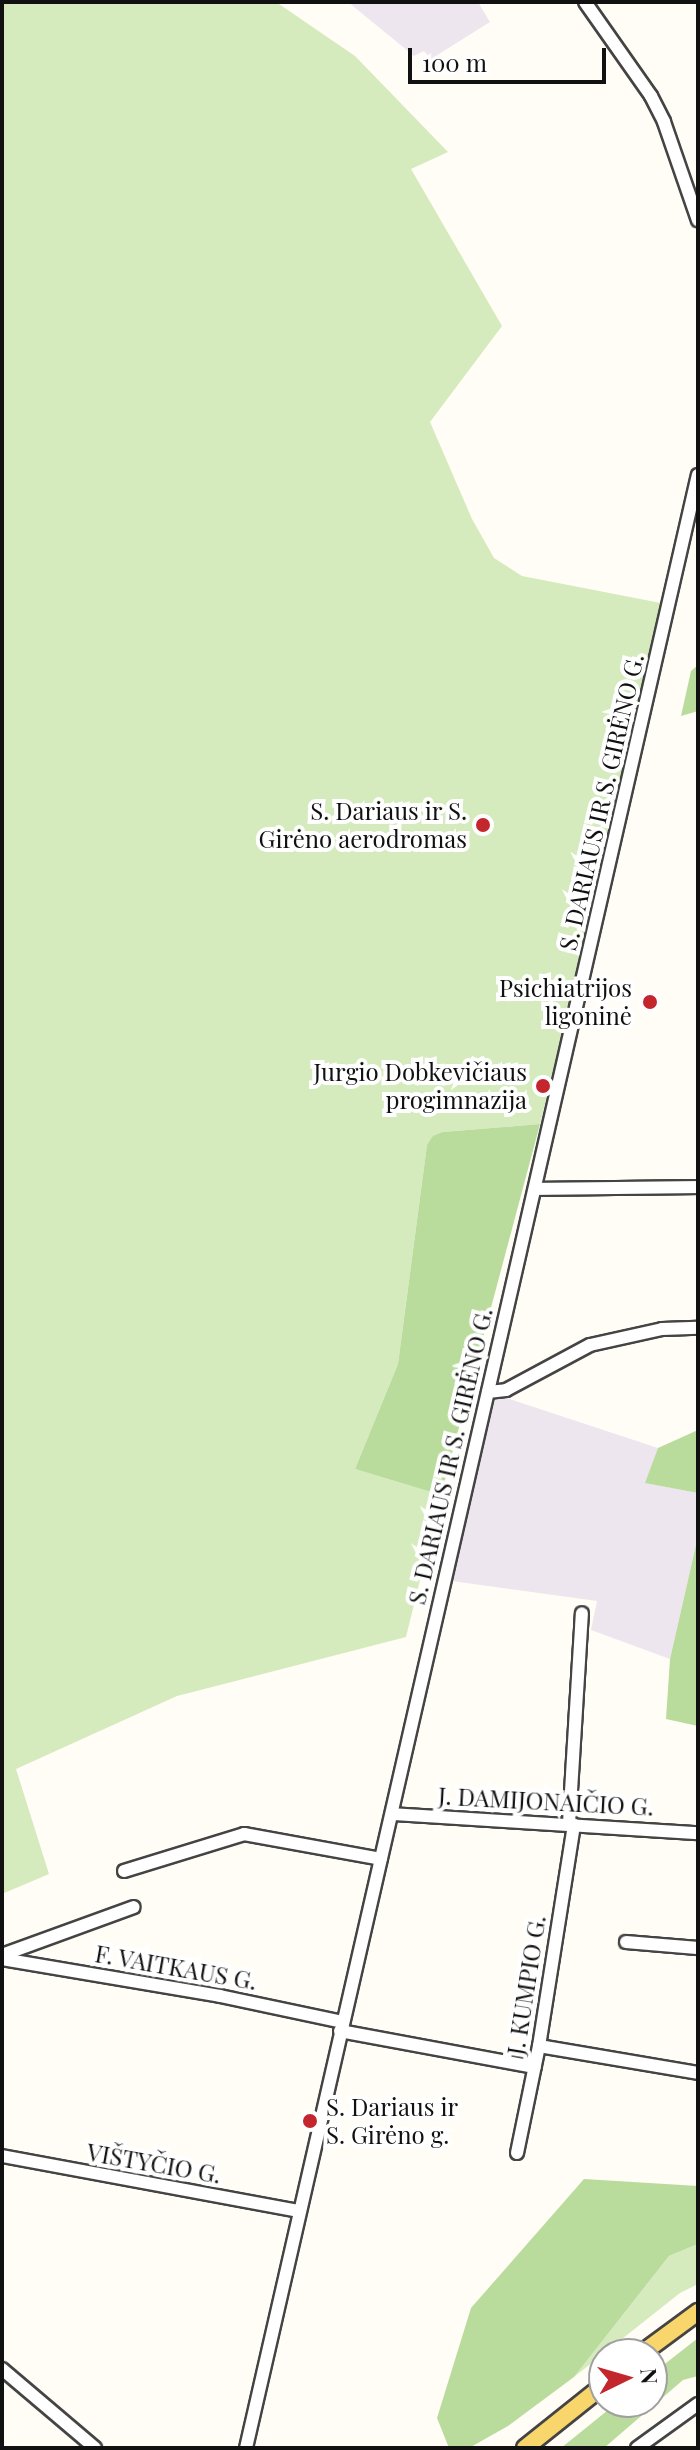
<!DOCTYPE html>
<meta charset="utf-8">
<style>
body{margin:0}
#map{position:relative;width:700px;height:2450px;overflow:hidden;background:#fffdf5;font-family:"Playfair Display",serif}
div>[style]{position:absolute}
.industrial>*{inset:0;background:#eee6ef}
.green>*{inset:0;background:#d5ebbd}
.forest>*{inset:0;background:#b9dc9c}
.roads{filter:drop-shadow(2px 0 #444) drop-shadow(-2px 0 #444) drop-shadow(0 2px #444) drop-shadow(0 -2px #444)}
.minor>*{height:12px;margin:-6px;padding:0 6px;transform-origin:6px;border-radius:6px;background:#fff}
.major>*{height:16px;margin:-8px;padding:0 8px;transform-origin:8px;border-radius:8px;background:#f9d66b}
.dots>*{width:22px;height:22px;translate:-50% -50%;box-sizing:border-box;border:4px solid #fff;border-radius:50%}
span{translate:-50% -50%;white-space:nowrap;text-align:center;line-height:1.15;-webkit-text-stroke:8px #fff;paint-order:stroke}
.street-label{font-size:24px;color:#111}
.poi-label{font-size:24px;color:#111}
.right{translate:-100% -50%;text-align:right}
.left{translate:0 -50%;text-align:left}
.frame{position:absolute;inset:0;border:4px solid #111;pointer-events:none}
.north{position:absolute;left:588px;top:2338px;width:80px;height:80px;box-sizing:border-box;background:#fff;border:2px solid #a0a0a0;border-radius:50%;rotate:85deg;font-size:22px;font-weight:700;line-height:32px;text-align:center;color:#111}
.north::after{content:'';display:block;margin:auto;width:28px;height:36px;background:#c4262e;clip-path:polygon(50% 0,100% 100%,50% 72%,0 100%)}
.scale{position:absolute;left:408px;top:48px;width:198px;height:36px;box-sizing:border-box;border:4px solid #111;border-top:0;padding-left:10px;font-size:24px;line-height:28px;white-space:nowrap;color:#111;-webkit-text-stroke:6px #fff;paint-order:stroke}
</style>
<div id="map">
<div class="industrial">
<i style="clip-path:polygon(348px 2px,478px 2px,490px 22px,431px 59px,424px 51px,414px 56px)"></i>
<i style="clip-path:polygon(488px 1392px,658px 1448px,646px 1483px,698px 1493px,698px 1536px,670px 1659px,591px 1630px,597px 1601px,444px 1580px)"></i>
</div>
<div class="green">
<i style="clip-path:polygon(2px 2px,276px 2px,355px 56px,448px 152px,411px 169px,502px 326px,430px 422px,472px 519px,494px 558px,522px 576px,666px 604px,540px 1124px,443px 1132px,427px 1145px,398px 1364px,355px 1469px,441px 1495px,406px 1637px,177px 1696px,16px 1769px,49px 1874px,2px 1894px)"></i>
<i style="clip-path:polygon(698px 2244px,698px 2284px,680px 2293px,574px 2377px,669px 2256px)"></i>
</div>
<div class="forest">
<i style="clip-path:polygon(698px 665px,698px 711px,681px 716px,691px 671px)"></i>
<i style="clip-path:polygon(540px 1124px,441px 1495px,355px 1469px,398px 1364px,427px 1145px,433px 1136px,443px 1132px)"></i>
<i style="clip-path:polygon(698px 1430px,698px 1493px,645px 1483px,658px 1448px)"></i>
<i style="clip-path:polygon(698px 1536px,698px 1726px,666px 1719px,670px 1659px)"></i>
<i style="clip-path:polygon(584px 2179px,698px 2186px,698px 2244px,669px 2256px,574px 2377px,508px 2426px,469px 2448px,449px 2448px,437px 2418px,471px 2308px)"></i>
<i style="clip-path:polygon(698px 2338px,698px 2376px,683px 2380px,604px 2448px,561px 2448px,618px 2402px,652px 2402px,652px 2374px)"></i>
</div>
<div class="roads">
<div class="minor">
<i style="left:585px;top:2px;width:115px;rotate:54.9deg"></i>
<i style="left:651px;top:96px;width:29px;rotate:63deg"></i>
<i style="left:664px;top:122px;width:104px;rotate:70.9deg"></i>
<i style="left:535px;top:1189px;width:163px;rotate:-0.7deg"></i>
<i style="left:488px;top:1392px;width:18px;rotate:-6deg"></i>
<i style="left:506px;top:1390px;width:95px;rotate:-28.2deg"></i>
<i style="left:590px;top:1345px;width:74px;rotate:-12.5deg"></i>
<i style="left:662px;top:1329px;width:36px;rotate:-2deg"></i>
<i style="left:392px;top:1814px;width:307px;rotate:3.6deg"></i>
<i style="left:569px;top:1824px;width:211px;rotate:-86.5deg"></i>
<i style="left:124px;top:1871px;width:126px;rotate:-17.1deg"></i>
<i style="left:244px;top:1834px;width:139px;rotate:10.3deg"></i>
<i style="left:626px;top:1942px;width:72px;rotate:4.8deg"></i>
<i style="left:2px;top:1955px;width:140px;rotate:-20deg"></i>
<i style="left:2px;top:1959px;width:221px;rotate:9.6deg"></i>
<i style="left:220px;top:1996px;width:125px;rotate:12deg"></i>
<i style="left:340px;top:2031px;width:198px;rotate:10.5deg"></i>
<i style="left:539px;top:2046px;width:161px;rotate:9.6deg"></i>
<i style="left:517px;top:2153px;width:109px;rotate:-78.4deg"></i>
<i style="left:539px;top:2046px;width:224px;rotate:-81deg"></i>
<i style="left:2px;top:2156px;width:302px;rotate:10.5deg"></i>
<i style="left:2px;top:2369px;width:122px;rotate:40.3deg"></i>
<i style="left:246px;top:2448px;width:2024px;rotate:-77.1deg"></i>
<i style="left:637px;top:2448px;width:75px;rotate:-35.8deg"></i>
</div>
<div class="major">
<i style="left:641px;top:2354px;width:71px;rotate:-36.4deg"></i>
<i style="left:525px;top:2448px;width:101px;rotate:-38.6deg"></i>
</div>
</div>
<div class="dots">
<i style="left:483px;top:825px;background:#c4262e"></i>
<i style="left:650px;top:1002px;background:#c4262e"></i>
<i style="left:543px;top:1086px;background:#c4262e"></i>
<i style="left:310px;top:2121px;background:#c4262e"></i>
</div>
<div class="street-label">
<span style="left:601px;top:802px;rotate:-77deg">S. DARIAUS IR S. GIRĖNO G.</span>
<span style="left:450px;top:1456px;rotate:-77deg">S. DARIAUS IR S. GIRĖNO G.</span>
<span style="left:546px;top:1801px;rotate:3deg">J. DAMIJONAIČIO G.</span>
<span style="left:176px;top:1967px;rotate:10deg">F. VAITKAUS G.</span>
<span style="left:526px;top:1985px;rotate:-81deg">J. KUMPIO G.</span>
<span style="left:154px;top:2163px;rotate:10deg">VIŠTYČIO G.</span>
</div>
<div class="poi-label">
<span class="right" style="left:467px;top:825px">S. Dariaus ir S.<br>Girėno aerodromas</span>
<span class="right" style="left:632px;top:1002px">Psichiatrijos<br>ligoninė</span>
<span class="right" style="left:527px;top:1086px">Jurgio Dobkevičiaus<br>progimnazija</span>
<span class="left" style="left:326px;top:2121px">S. Dariaus ir<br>S. Girėno g.</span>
</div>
<div class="frame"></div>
<div class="north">N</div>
<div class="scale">100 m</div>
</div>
